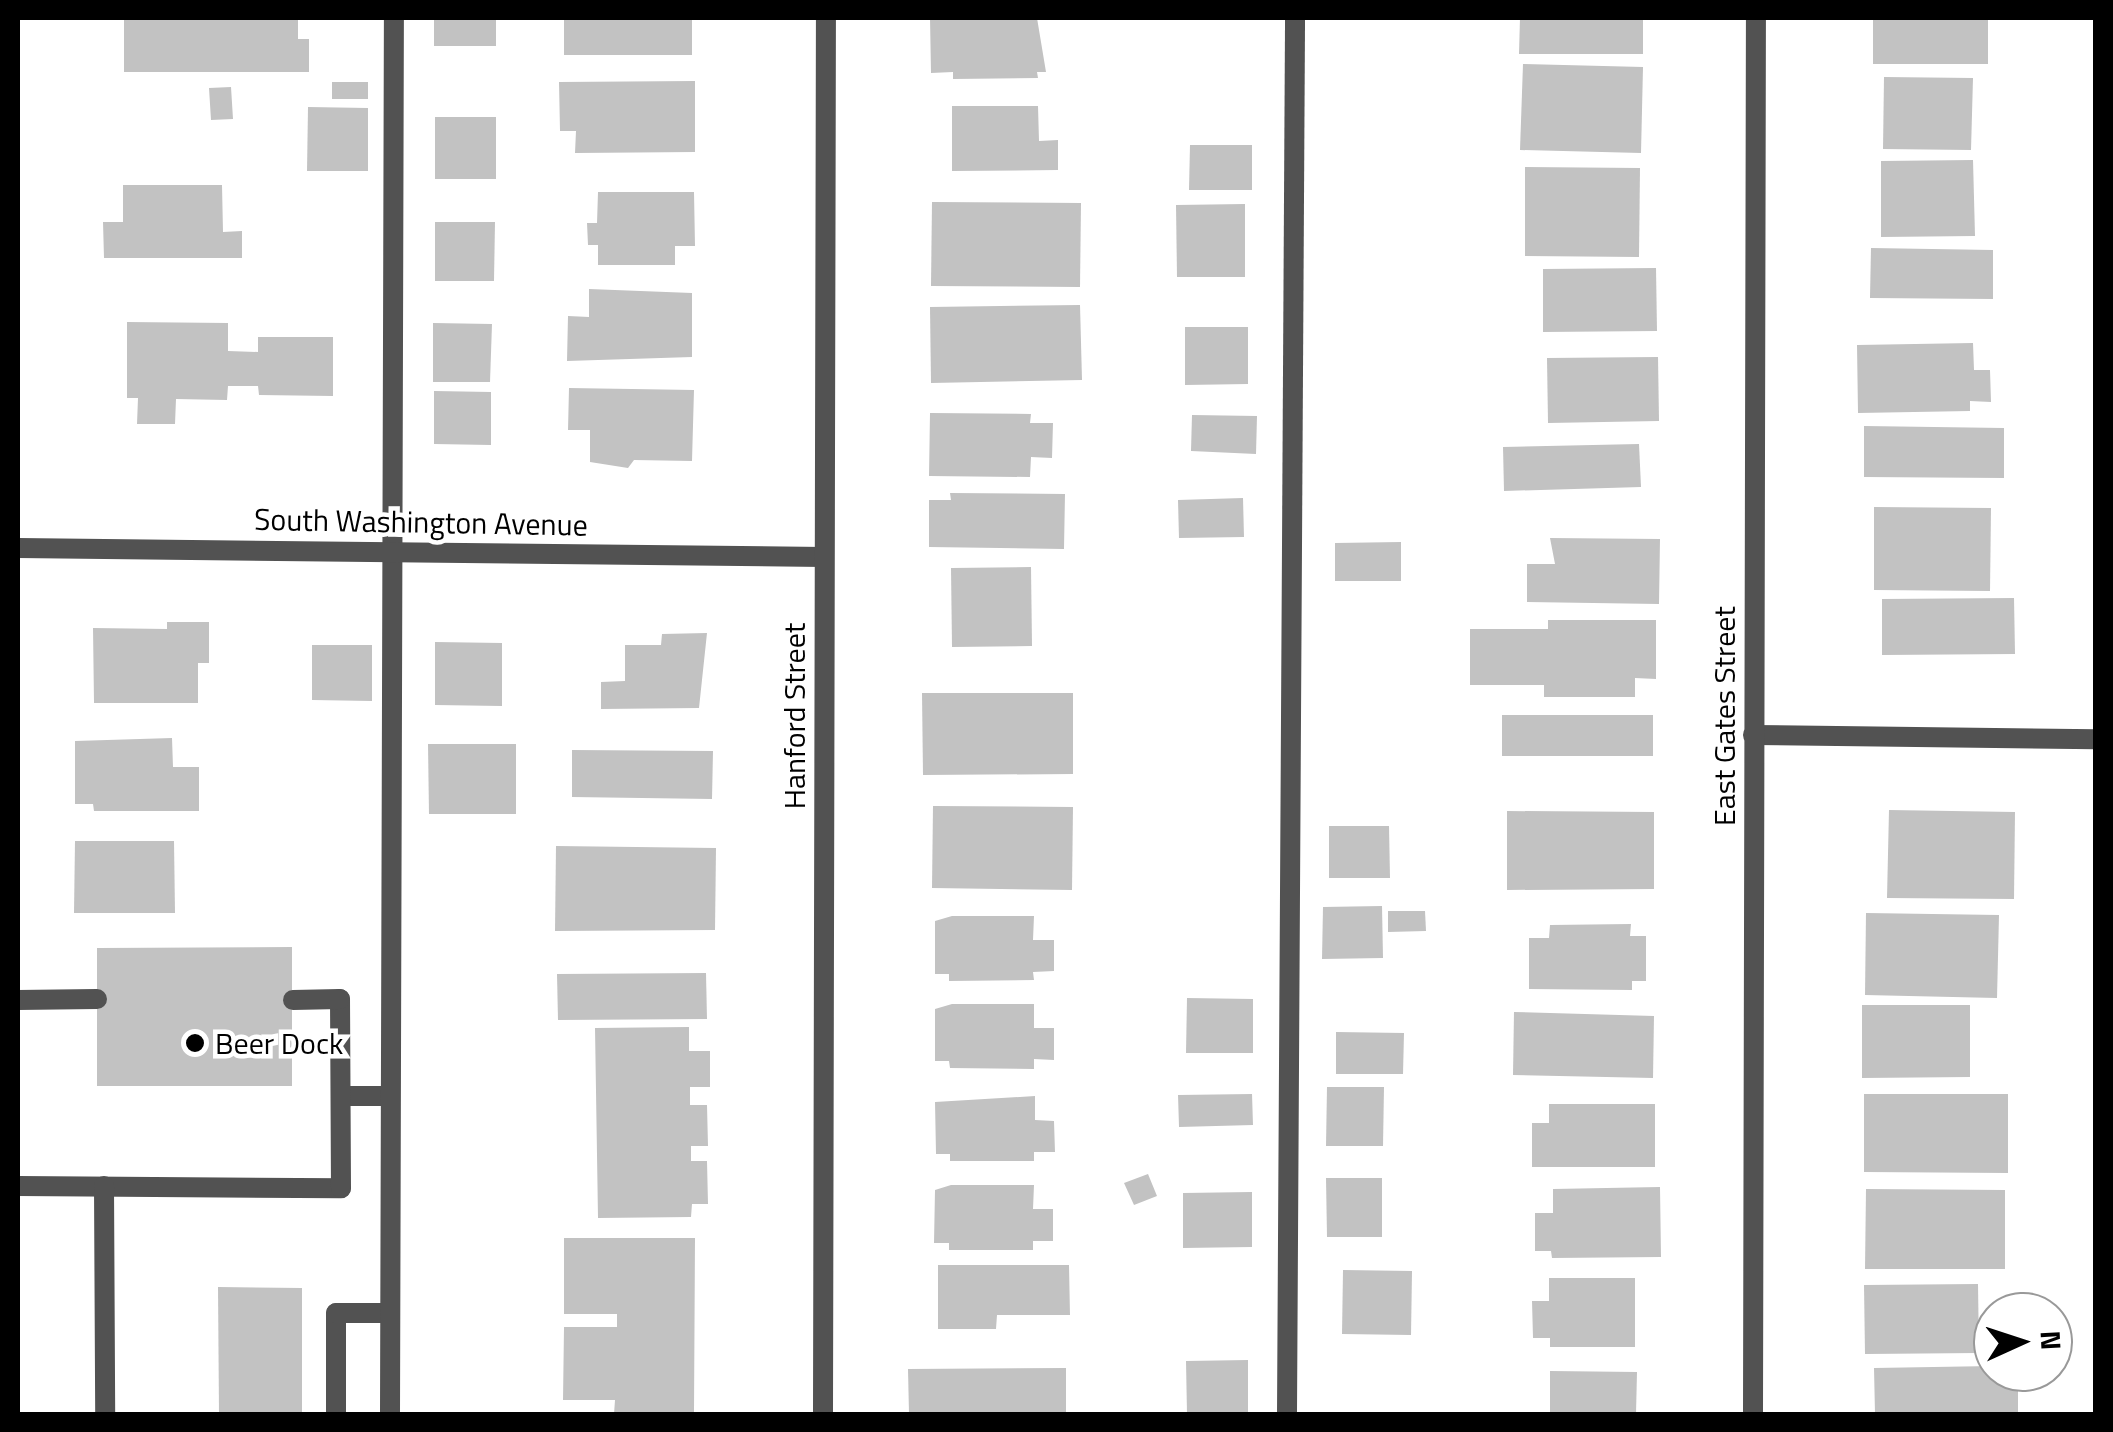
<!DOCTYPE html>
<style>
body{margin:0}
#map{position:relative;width:2113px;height:1432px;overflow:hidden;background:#fff;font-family:"Titillium Web",sans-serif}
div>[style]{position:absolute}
.building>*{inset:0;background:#c2c2c2}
.lane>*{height:20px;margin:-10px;padding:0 10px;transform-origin:10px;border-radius:10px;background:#525252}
.street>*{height:20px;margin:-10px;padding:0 10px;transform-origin:10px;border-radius:10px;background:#525252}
.dots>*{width:28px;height:28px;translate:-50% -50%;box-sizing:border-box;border:5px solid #fff;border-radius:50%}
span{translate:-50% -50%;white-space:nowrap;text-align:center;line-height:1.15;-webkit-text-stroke:9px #fff;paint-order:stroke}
.street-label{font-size:30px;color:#000}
.poi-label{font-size:30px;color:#000}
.left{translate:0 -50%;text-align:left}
.frame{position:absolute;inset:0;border:20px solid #000;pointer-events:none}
.north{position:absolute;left:1973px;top:1292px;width:100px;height:100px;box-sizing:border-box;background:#fff;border:2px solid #999;border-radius:50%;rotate:87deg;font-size:28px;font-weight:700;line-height:40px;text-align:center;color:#000}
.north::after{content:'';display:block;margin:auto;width:35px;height:45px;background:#000;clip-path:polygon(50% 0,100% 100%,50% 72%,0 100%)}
</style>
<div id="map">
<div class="building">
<i style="clip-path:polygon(124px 18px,298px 18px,298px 39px,309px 39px,309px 72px,124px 72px)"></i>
<i style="clip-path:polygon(434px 18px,496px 18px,496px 46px,434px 46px)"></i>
<i style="clip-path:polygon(564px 18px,692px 18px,692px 55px,564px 55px)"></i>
<i style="clip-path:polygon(930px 18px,1037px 18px,1046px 72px,1037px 72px,1038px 78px,953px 79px,953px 72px,931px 73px)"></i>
<i style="clip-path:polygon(1520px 18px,1643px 18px,1643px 54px,1519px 54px)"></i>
<i style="clip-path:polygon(1873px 18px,1988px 18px,1988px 64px,1873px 64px)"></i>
<i style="clip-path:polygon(1523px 64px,1643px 67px,1641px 153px,1520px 150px)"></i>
<i style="clip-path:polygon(1884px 77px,1973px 78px,1971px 150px,1883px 149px)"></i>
<i style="clip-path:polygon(695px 81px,695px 152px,575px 153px,576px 131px,560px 131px,559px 82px)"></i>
<i style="clip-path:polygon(332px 82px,368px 82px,368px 99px,332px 99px)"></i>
<i style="clip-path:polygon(231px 87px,233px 119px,211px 120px,209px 88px)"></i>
<i style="clip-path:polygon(952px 106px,1038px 106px,1039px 141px,1058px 140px,1058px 170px,952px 171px)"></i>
<i style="clip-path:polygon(308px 107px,368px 108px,368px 171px,307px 171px)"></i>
<i style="clip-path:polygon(435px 117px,496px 117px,496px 179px,435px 179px)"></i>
<i style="clip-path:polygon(1190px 145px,1252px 145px,1252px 190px,1189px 190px)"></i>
<i style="clip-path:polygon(1973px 160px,1975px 236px,1881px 237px,1881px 161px)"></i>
<i style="clip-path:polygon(1525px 167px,1640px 168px,1639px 257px,1525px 256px)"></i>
<i style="clip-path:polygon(123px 185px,222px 185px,223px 232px,242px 231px,242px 258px,104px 258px,103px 222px,123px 222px)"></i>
<i style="clip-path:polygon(598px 192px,694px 192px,695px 246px,675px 246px,675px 265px,598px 265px,598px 245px,588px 245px,587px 223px,597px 223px)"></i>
<i style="clip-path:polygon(932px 202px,1081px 203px,1080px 287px,931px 286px)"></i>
<i style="clip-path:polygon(1245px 204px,1245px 277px,1177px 277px,1176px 205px)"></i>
<i style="clip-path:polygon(435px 222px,495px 222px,494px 281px,435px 281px)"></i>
<i style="clip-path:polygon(1871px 248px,1993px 250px,1993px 299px,1870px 298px)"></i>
<i style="clip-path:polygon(1656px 268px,1657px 331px,1543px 332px,1543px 269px)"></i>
<i style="clip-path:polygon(589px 289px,692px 293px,692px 357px,567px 361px,568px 316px,589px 317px)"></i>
<i style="clip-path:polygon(1080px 305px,1082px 380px,931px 383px,930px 307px)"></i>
<i style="clip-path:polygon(127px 322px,228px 323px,228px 351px,258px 352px,258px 337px,333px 337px,333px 396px,259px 395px,258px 386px,228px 386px,227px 400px,176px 399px,175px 424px,137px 424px,138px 398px,127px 398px)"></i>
<i style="clip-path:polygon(433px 323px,492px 324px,490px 382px,433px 382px)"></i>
<i style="clip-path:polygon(1185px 327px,1248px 327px,1248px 384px,1185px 385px)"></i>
<i style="clip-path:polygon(1973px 343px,1974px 370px,1990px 370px,1991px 402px,1970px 401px,1970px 411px,1858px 413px,1857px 345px)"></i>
<i style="clip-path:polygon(1658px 357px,1659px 421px,1548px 423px,1547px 358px)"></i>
<i style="clip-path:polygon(569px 388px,694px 390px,692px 461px,634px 460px,628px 468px,590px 462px,590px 430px,568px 430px)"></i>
<i style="clip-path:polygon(434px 391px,491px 392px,491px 445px,434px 444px)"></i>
<i style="clip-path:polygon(930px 413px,1031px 414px,1030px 423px,1053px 423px,1052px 458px,1031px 457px,1030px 477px,929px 476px)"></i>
<i style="clip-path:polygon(1192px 415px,1257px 416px,1256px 454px,1191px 451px)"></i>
<i style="clip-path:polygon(1864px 426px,2004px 428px,2004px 478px,1864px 477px)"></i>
<i style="clip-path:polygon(1639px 444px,1641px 487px,1504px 491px,1503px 447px)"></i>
<i style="clip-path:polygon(950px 493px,1065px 494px,1064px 549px,929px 547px,929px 500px,951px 500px)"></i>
<i style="clip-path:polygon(1243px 498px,1244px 537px,1179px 538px,1178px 500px)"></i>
<i style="clip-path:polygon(1874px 507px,1991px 508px,1990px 591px,1874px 590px)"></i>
<i style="clip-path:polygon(1550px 538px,1660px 539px,1659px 604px,1527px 602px,1527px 564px,1555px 564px)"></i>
<i style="clip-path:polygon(1401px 542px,1401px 581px,1335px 581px,1335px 543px)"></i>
<i style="clip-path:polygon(1031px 567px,1032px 646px,952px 647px,951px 568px)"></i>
<i style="clip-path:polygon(2014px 598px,2015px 654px,1882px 655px,1882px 599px)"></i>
<i style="clip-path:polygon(1548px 620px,1656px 620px,1656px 679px,1635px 678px,1635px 697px,1544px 697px,1544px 685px,1470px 685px,1470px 629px,1548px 629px)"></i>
<i style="clip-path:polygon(167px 622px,209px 622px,209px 663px,198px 663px,198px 703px,94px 703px,93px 628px,167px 629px)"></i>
<i style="clip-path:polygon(707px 633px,699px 708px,601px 709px,601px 682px,625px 681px,625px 645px,661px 645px,662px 634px)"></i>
<i style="clip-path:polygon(435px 642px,502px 643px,502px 706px,435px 705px)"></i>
<i style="clip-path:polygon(312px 645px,372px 645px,372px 701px,312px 700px)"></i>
<i style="clip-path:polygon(922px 693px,1073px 693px,1073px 774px,923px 775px)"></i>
<i style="clip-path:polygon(1502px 715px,1653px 715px,1653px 756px,1502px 756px)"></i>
<i style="clip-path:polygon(172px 738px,173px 767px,199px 767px,199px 811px,94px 811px,93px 804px,75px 804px,75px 741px)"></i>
<i style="clip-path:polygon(428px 744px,516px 744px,516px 814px,429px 814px)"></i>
<i style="clip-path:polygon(572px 750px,713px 751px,712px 799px,572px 797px)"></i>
<i style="clip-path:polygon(933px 806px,1073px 807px,1072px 890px,932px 888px)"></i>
<i style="clip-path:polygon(1889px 810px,2015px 812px,2014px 899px,1887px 898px)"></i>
<i style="clip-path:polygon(1507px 811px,1654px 812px,1654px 889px,1507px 890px)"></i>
<i style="clip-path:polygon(1329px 826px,1389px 826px,1390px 878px,1329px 878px)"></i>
<i style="clip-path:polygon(75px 841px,174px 841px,175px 913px,74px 913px)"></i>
<i style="clip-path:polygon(556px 846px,716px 848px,715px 930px,555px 931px)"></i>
<i style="clip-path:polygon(1382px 906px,1383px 958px,1322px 959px,1323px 907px)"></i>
<i style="clip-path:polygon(1388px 911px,1425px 911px,1426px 931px,1388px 932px)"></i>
<i style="clip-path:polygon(1866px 913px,1999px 915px,1997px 998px,1865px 995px)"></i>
<i style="clip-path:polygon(952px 916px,1034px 916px,1033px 940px,1054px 940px,1054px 971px,1033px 972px,1034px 980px,949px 981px,949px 974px,935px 974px,935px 921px)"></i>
<i style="clip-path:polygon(1631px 924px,1630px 936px,1646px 936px,1646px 981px,1632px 981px,1632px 990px,1529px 989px,1529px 938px,1549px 938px,1550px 925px)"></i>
<i style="clip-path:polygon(292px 947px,292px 1086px,97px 1086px,97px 948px)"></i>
<i style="clip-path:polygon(706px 973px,707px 1019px,558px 1020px,557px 974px)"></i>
<i style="clip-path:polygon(1187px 998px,1253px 999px,1253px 1053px,1186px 1053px)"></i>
<i style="clip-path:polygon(952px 1004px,1034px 1004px,1034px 1028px,1054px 1028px,1054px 1060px,1034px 1059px,1034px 1069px,950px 1068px,949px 1061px,935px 1061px,935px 1009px)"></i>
<i style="clip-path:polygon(1862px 1005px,1970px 1005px,1970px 1077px,1862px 1078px)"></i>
<i style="clip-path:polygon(1514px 1012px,1654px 1016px,1653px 1078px,1513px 1075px)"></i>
<i style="clip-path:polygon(689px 1027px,689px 1051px,710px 1051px,710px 1087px,690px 1087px,690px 1105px,707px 1105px,708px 1146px,691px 1146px,691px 1161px,707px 1161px,708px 1204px,692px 1204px,691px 1217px,598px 1218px,595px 1028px)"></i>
<i style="clip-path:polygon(1336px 1032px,1404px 1033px,1403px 1074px,1336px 1074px)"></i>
<i style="clip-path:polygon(1327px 1087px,1384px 1087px,1383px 1146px,1326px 1146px)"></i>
<i style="clip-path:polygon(1252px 1094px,1253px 1125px,1179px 1127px,1178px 1095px)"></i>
<i style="clip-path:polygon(1864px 1094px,2008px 1094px,2008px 1173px,1864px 1172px)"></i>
<i style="clip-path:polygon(1035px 1096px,1035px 1120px,1054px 1121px,1055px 1152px,1034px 1152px,1034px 1161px,950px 1161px,950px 1154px,936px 1154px,935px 1102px)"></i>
<i style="clip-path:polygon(1549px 1104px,1655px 1104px,1655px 1167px,1532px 1167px,1532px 1123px,1549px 1123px)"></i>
<i style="clip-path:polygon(1148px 1174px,1157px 1196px,1134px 1205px,1124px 1183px)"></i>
<i style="clip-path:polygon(1326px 1178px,1382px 1178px,1382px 1237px,1327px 1237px)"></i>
<i style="clip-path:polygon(951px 1185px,1034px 1185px,1033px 1209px,1053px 1209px,1053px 1241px,1033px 1241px,1033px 1250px,949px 1250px,949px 1243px,934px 1243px,935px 1190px)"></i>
<i style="clip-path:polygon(1660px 1187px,1661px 1257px,1552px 1258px,1551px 1251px,1535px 1251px,1535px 1213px,1553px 1213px,1553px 1189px)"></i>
<i style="clip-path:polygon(1866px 1189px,2005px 1190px,2005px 1269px,1865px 1269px)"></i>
<i style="clip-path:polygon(1252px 1192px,1252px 1247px,1183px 1248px,1183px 1193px)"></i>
<i style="clip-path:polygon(564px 1238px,695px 1238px,694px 1414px,614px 1414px,615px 1400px,563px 1400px,564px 1327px,617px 1327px,617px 1314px,564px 1314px)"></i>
<i style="clip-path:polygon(938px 1265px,1069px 1265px,1070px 1315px,997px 1315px,996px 1329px,938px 1329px)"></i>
<i style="clip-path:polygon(1343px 1270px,1412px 1271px,1411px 1335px,1342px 1334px)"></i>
<i style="clip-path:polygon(1549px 1278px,1635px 1278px,1635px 1347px,1550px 1347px,1550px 1338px,1533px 1338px,1532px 1301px,1549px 1301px)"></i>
<i style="clip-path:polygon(1978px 1284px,1979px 1353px,1865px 1354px,1864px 1285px)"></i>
<i style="clip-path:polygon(218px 1287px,302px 1288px,302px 1414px,219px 1414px)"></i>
<i style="clip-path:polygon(1248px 1360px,1248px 1414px,1187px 1414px,1186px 1361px)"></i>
<i style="clip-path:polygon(1993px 1366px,1993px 1372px,2018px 1372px,2018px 1414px,1875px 1414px,1874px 1368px)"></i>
<i style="clip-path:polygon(1066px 1368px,1066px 1414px,909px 1414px,908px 1369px)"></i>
<i style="clip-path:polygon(1550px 1371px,1637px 1372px,1636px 1414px,1550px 1414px)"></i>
</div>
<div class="lane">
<i style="left:18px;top:1000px;width:79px;rotate:-0.7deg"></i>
<i style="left:341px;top:1096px;width:49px"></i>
<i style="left:18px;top:1186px;width:323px;rotate:0.4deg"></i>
<i style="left:341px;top:1188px;width:189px;rotate:-90.3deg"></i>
<i style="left:340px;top:999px;width:47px;rotate:178.8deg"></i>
<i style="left:104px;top:1186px;width:228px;rotate:89.7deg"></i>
<i style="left:336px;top:1414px;width:101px;rotate:-90deg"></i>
<i style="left:336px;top:1313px;width:54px"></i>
<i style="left:390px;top:1414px;width:1396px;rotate:-89.84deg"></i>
<i style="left:1287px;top:1414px;width:1396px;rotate:-89.67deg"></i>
</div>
<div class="street">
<i style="left:18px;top:548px;width:806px;rotate:0.64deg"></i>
<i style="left:1753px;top:735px;width:343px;rotate:0.7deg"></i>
<i style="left:823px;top:1414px;width:1396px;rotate:-89.88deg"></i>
<i style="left:1753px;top:1414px;width:1396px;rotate:-89.88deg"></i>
</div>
<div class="dots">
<i style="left:195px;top:1043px;background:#000"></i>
</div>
<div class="street-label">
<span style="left:421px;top:522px;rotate:1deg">South Washington Avenue</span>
<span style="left:794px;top:716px;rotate:-90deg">Hanford Street</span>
<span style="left:1724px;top:716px;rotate:-90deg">East Gates Street</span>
</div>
<div class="poi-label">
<span class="left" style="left:215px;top:1043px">Beer Dock</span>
</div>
<div class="frame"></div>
<div class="north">N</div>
</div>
